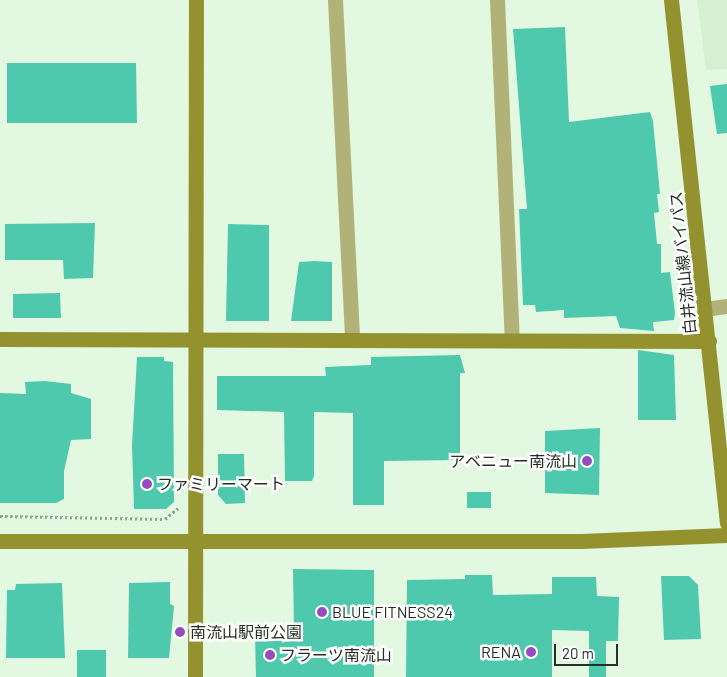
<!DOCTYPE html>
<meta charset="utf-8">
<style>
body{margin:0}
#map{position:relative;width:727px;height:677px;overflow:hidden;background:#e3f8e0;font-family:Barlow,"Noto Sans JP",sans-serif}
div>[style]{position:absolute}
.built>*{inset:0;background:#d4efd1}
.building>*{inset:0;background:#4fc9ae}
.path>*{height:3px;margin-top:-1.5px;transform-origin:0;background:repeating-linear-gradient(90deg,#92a290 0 2.5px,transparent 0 5px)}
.street>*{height:15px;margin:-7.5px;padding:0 7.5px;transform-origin:7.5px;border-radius:7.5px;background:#b1b277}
.secondary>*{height:15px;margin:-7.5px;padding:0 7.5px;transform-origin:7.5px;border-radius:7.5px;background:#93922f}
.dots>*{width:14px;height:14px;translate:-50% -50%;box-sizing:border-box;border:2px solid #fff;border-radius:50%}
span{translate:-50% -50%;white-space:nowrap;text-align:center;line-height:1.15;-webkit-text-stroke:5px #fff;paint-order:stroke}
.street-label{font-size:16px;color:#262e25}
.poi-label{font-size:16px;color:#262e25}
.right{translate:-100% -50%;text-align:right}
.left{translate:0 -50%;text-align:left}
.scale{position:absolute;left:554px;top:644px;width:64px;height:22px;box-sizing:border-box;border:2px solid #262e25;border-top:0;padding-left:6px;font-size:15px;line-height:18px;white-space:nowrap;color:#262e25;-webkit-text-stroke:4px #fff;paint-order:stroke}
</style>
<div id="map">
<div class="built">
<i style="clip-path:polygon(697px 0,727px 0,727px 69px,706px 70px)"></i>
</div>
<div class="building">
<i style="clip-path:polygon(565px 27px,569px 122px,650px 112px,653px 121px,660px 194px,657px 194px,659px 212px,654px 213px,657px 244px,661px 244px,661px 273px,670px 272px,675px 313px,674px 320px,653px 322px,654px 331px,620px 328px,616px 316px,564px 318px,564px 310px,536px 312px,535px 305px,523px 305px,519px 209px,527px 209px,513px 29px)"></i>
<i style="clip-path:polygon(7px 63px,136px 63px,137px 123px,7px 123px)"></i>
<i style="clip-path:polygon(727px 84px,727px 133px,717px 134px,710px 86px)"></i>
<i style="clip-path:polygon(95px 223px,93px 278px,64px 279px,63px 260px,5px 260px,5px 224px)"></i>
<i style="clip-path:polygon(228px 224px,269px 225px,269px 321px,226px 321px)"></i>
<i style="clip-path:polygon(314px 261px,332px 262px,332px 321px,291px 321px,299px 262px)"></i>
<i style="clip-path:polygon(60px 293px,61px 318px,13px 318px,13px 294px)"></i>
<i style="clip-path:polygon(638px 350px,674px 355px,676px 420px,638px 420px)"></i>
<i style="clip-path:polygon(460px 355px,465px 373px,460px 373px,460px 455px,456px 455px,457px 460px,384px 461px,384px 505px,353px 505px,353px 413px,314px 412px,314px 476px,312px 481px,285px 481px,284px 412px,217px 410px,217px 376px,326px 376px,325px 367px,371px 365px,371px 357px)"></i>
<i style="clip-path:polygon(137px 357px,164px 357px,164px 361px,173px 362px,174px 502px,166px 509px,134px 509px,132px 446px)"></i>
<i style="clip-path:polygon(45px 381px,71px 384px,71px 393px,91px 399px,91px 439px,71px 440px,64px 471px,64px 499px,56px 503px,0 503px,0 393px,26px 394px,25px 382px)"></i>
<i style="clip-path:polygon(600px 428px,599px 495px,545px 493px,545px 431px)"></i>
<i style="clip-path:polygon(218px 454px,244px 454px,245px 503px,226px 504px,218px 495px)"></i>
<i style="clip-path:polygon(467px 492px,491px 492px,491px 508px,467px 508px)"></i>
<i style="clip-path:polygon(293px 569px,374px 570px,374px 677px,256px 677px,255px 634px,294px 632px)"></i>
<i style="clip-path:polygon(465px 575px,492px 575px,493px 595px,552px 594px,552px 577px,596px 577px,597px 596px,619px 597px,618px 641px,606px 641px,606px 677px,589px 677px,589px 631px,552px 630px,552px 677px,406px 677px,407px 580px,465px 579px)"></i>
<i style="clip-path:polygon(661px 576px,689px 576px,698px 585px,701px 639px,664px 640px)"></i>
<i style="clip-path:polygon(170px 582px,170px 604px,174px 606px,169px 658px,128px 658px,129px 583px)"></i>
<i style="clip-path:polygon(62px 583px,65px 658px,6px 658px,7px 590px,15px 590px,16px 584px)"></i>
<i style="clip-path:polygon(77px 650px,106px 650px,106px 677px,77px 677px)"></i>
</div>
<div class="path">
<i style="left:0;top:516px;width:165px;rotate:1deg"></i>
<i style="left:165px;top:519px;width:17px;rotate:-40deg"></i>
</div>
<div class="street">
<i style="left:335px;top:0;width:339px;rotate:87.1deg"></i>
<i style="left:497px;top:0;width:340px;rotate:87.5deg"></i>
<i style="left:705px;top:309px;width:22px;rotate:-8deg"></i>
</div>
<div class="secondary">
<i style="left:671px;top:0;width:526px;rotate:83.89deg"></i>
<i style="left:0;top:339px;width:709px;rotate:0.16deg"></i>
<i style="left:0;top:541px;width:581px"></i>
<i style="left:581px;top:541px;width:146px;rotate:-2.4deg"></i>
<i style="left:195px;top:677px;width:677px;rotate:-89.92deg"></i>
</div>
<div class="dots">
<i style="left:587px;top:461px;background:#944cbf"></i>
<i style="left:147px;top:484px;background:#944cbf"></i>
<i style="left:322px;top:612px;background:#944cbf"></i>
<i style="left:180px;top:632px;background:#944cbf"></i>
<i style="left:531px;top:652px;background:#944cbf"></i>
<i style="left:270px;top:655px;background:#944cbf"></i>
</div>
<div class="street-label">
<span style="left:683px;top:263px;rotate:-96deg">白井流山線バイパス</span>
</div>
<div class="poi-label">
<span class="right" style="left:577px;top:461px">アベニュー南流山</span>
<span class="left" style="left:157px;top:484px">ファミリーマート</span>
<span class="left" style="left:332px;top:612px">BLUE FITNESS24</span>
<span class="left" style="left:190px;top:632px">南流山駅前公園</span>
<span class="right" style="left:521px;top:652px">RENA</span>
<span class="left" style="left:280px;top:655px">フラーツ南流山</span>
</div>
<div class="scale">20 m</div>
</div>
